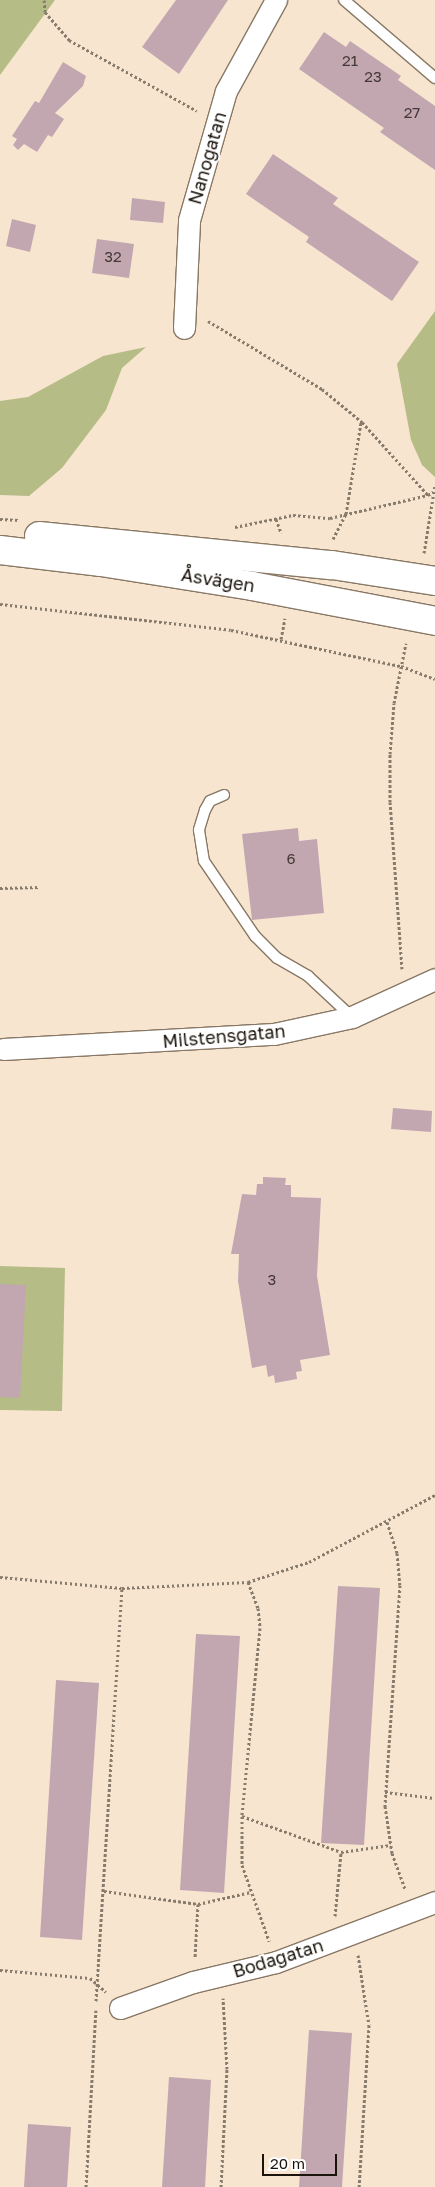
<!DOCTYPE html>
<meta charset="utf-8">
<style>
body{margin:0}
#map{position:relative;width:435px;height:2187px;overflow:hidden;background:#f8e5d0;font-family:"Golos Text",sans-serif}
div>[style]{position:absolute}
.green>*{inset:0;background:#b5bc85}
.building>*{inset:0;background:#c2a7b1}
.path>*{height:3px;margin-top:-1.5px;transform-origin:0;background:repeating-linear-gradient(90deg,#877b6c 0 2.5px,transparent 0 5px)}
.roads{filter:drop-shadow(1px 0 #887865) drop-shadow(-1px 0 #887865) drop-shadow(0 1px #887865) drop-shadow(0 -1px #887865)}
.lane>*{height:10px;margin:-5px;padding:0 5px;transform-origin:5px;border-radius:5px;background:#fff}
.street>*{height:21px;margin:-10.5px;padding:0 10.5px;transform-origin:10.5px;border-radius:10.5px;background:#fff}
.secondary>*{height:28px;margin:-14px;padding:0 14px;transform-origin:14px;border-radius:14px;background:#fff}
span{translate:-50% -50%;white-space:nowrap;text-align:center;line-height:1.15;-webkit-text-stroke:4px #fff;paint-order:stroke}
.number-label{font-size:15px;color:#443935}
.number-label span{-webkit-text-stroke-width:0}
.street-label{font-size:18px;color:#1a140c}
.scale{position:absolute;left:262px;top:2154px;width:75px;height:22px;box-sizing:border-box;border:2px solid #1a140c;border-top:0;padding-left:6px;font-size:15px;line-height:18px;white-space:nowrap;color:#1a140c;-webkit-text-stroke:4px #fff;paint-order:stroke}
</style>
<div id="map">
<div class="green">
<i style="clip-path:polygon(0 0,55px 0,0 75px)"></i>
<i style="clip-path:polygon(435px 311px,435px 477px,422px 465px,411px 440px,397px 364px)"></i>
<i style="clip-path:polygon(146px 347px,122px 368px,106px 410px,62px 468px,29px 496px,0 495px,0 401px,28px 397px,103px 356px)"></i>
<i style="clip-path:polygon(0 1266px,65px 1268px,62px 1411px,0 1410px)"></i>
</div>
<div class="building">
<i style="clip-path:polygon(176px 0,228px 0,179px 74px,142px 47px)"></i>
<i style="clip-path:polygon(324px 32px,346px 47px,350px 41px,401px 76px,398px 80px,435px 106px,435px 170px,380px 132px,384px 128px,299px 69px)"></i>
<i style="clip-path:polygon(63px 62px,86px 76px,83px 86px,55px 113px,64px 119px,52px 137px,48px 135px,37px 152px,24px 144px,18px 150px,13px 145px,17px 139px,12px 136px,35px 101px,39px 103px)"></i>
<i style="clip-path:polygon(273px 154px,338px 198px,333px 204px,419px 262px,392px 301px,306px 242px,309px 237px,246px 194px)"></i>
<i style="clip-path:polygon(132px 198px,165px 202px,163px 223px,130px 220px)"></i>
<i style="clip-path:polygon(12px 219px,36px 225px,30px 252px,6px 246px)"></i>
<i style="clip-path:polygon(97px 239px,134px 244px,129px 278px,92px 273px)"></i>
<i style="clip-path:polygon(298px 828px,299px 841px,317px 839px,324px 913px,252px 920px,242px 834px)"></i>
<i style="clip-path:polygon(393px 1108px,432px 1111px,431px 1132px,391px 1129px)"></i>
<i style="clip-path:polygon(263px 1177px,286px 1178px,285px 1185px,291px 1185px,291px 1197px,321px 1198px,317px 1276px,330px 1355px,300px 1360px,302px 1371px,296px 1372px,297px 1379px,275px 1383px,274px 1375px,268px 1377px,266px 1365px,252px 1368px,238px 1281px,239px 1254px,231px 1254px,242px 1194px,256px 1195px,257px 1184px,263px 1184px)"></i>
<i style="clip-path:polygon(0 1284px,26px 1285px,20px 1398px,0 1397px)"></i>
<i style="clip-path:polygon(338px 1586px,380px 1588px,364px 1845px,321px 1843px)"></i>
<i style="clip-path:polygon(196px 1634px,240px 1636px,224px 1893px,180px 1890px)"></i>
<i style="clip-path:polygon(56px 1680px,99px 1683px,82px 1940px,40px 1937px)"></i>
<i style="clip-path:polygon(309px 2030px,352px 2033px,342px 2187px,299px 2187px)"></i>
<i style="clip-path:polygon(169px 2077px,211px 2080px,205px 2187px,162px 2187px)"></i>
<i style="clip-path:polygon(28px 2124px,71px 2127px,67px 2187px,24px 2187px)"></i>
</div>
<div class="path">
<i style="left:44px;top:0;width:12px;rotate:85deg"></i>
<i style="left:45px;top:12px;width:37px;rotate:49deg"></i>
<i style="left:69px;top:40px;width:146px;rotate:29deg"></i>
<i style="left:208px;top:321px;width:133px;rotate:30.8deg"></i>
<i style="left:322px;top:389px;width:52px;rotate:39.5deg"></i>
<i style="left:362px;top:422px;width:98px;rotate:47.9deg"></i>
<i style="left:428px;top:495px;width:6px;rotate:-31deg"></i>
<i style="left:0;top:519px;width:19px;rotate:3deg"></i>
<i style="left:276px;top:519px;width:15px;rotate:70deg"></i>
<i style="left:235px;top:527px;width:59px;rotate:-11.7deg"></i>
<i style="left:293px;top:515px;width:37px;rotate:5deg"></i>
<i style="left:330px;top:518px;width:101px;rotate:-13.2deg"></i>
<i style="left:333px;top:539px;width:28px;rotate:-63deg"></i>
<i style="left:346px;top:514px;width:93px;rotate:-80.7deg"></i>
<i style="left:424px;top:553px;width:69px;rotate:-80.8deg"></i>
<i style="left:0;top:604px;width:232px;rotate:6.4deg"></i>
<i style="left:231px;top:630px;width:174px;rotate:12deg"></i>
<i style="left:401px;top:666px;width:36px;rotate:21deg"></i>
<i style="left:281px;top:639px;width:21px;rotate:-79deg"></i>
<i style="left:0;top:888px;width:40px;rotate:-1.4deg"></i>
<i style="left:402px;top:969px;width:167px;rotate:-94.1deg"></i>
<i style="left:390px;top:802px;width:48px;rotate:-90deg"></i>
<i style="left:390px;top:754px;width:51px;rotate:-85.5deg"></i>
<i style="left:394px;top:703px;width:61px;rotate:-78.7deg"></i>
<i style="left:387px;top:1522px;width:33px;rotate:72deg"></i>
<i style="left:397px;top:1553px;width:32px;rotate:85deg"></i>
<i style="left:400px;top:1585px;width:222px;rotate:93.9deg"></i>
<i style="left:385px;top:1806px;width:48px;rotate:81.5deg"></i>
<i style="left:392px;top:1853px;width:38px;rotate:70deg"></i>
<i style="left:0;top:1577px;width:122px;rotate:5.2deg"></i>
<i style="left:122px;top:1588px;width:126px;rotate:-2.7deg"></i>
<i style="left:248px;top:1582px;width:64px;rotate:-18.2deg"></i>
<i style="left:309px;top:1562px;width:143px;rotate:-28deg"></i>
<i style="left:248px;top:1582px;width:28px;rotate:69deg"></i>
<i style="left:258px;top:1608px;width:20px;rotate:84deg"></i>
<i style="left:260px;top:1628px;width:189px;rotate:95.5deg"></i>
<i style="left:242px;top:1816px;width:49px;rotate:90deg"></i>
<i style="left:242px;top:1865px;width:81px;rotate:70.4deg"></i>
<i style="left:385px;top:1792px;width:50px;rotate:6.8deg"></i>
<i style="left:242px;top:1816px;width:105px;rotate:20deg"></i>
<i style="left:341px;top:1852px;width:50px;rotate:-8deg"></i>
<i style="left:104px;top:1891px;width:95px;rotate:7.9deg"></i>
<i style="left:198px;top:1904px;width:54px;rotate:93.2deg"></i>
<i style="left:198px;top:1904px;width:54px;rotate:-12.8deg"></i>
<i style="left:335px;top:1916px;width:64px;rotate:-84.6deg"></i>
<i style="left:358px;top:1955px;width:71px;rotate:81.1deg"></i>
<i style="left:369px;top:2025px;width:162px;rotate:93.5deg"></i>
<i style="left:0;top:1970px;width:90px;rotate:5.1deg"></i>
<i style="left:90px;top:1978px;width:21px;rotate:41deg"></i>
<i style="left:96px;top:2001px;width:414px;rotate:-86.4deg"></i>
<i style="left:86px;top:2187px;width:177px;rotate:-86.8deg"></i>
<i style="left:221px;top:2187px;width:118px;rotate:-87.1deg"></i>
<i style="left:227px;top:2069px;width:71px;rotate:-93.2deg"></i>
</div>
<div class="roads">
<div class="lane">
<i style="left:344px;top:0;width:120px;rotate:40.6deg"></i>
<i style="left:224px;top:795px;width:15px;rotate:157deg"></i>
<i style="left:210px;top:801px;width:10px;rotate:119deg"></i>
<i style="left:205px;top:810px;width:21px;rotate:107deg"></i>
<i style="left:199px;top:830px;width:31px;rotate:81deg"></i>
<i style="left:204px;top:861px;width:91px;rotate:55.8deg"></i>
<i style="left:255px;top:936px;width:31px;rotate:45deg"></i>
<i style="left:277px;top:958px;width:36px;rotate:30deg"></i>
<i style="left:308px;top:976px;width:60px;rotate:43deg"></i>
</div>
<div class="street">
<i style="left:184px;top:328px;width:108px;rotate:-87.3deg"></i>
<i style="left:189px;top:220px;width:134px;rotate:-74deg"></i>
<i style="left:226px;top:91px;width:104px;rotate:-61.2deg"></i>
<i style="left:3px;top:1049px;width:271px;rotate:-3.2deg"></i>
<i style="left:274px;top:1034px;width:80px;rotate:-12.3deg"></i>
<i style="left:352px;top:1017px;width:91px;rotate:-24.6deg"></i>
<i style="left:120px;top:2008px;width:77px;rotate:-19.6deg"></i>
<i style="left:193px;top:1982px;width:85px;rotate:-13.5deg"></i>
<i style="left:276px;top:1962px;width:170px;rotate:-20.7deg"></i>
</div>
<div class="secondary">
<i style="left:39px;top:536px;width:294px;rotate:5.7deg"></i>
<i style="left:332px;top:565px;width:104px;rotate:8.8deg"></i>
<i style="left:0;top:550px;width:102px;rotate:6.8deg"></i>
<i style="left:101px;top:562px;width:153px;rotate:9deg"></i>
<i style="left:252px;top:586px;width:186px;rotate:10.8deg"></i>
</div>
</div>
<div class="number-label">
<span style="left:350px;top:61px">21</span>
<span style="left:373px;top:77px">23</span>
<span style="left:412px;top:113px">27</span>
<span style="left:113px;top:257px">32</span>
<span style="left:291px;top:859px">6</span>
<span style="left:272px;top:1280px">3</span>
</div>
<div class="street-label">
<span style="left:207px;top:158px;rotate:-74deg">Nanogatan</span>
<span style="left:218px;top:580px;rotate:9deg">Åsvägen</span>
<span style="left:224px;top:1036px;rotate:-5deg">Milstensgatan</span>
<span style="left:278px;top:1958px;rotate:-17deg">Bodagatan</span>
</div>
<div class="scale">20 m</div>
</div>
